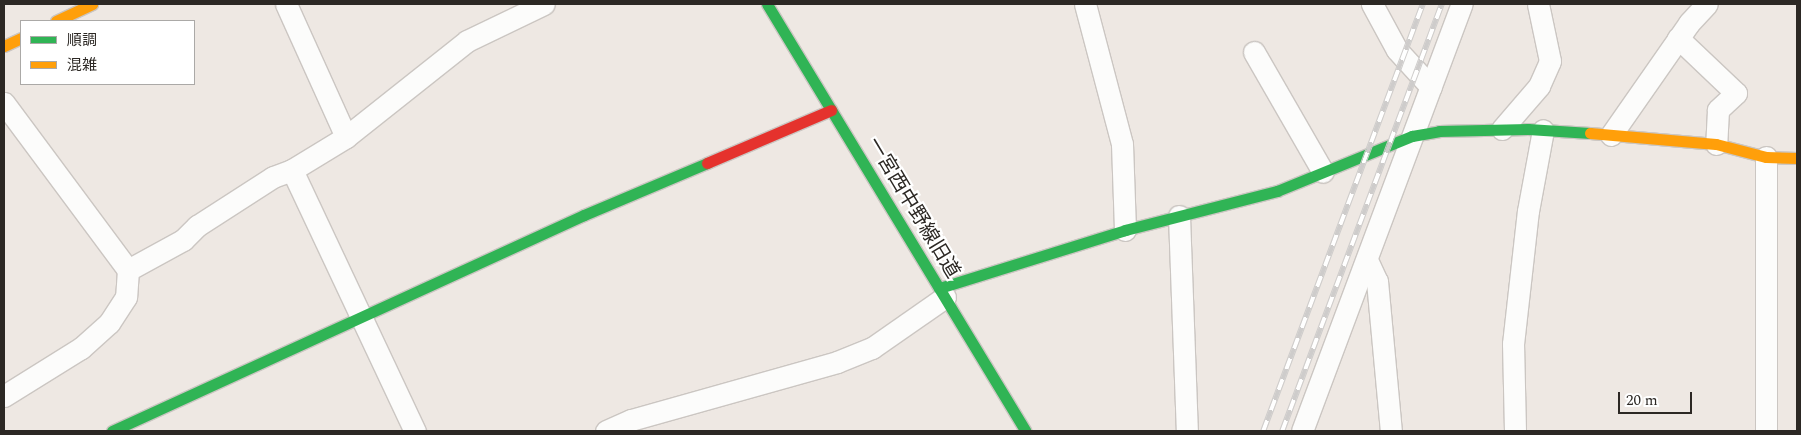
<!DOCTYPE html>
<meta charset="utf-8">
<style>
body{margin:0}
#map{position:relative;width:1801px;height:435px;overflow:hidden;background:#eee8e3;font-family:Spectral,"Noto Sans JP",serif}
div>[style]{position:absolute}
.roads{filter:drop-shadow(1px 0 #cbc6c2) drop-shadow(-1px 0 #cbc6c2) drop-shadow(0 1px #cbc6c2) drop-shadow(0 -1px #cbc6c2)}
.street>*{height:21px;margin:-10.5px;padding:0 10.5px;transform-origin:10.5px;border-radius:10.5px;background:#fcfcfb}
.fast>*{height:11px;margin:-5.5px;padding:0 5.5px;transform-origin:5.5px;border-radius:5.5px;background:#30b455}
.slow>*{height:11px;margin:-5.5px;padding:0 5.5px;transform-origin:5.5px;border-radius:5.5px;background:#ff9f0a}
.jam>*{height:11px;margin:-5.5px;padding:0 5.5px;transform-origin:5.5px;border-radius:5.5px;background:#e5322d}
.rail>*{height:5.5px;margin-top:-2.75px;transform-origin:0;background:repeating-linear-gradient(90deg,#fff 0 11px,#cecccb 0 22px);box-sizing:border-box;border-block:1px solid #cecccb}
span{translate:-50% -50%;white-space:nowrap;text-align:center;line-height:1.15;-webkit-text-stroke:4.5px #fff;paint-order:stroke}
.street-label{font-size:20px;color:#2c2824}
.frame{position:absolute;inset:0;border:5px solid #2c2824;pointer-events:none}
.legend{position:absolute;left:20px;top:20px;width:175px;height:65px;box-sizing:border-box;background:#fff;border:1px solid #aba9a7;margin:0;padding:6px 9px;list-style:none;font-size:15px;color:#2c2824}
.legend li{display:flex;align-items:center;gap:10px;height:25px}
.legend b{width:25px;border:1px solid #aba9a7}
.scale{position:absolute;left:1618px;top:392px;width:74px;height:22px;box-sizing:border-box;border:2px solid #2c2824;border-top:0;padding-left:6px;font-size:15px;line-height:18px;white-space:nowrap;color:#2c2824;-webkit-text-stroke:4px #fff;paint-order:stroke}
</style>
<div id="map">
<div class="roads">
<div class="street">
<i style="left:286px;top:4px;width:146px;rotate:65.7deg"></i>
<i style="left:1085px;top:4px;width:145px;rotate:75.2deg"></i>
<i style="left:1122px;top:144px;width:86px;rotate:88deg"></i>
<i style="left:1372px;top:4px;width:52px;rotate:61.5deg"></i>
<i style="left:1397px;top:50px;width:50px;rotate:47.4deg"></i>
<i style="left:1678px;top:38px;width:80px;rotate:43.5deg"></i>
<i style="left:1736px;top:93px;width:25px;rotate:137deg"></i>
<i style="left:1718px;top:110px;width:34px;rotate:93deg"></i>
<i style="left:1254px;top:52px;width:138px;rotate:60.1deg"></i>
<i style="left:4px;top:103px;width:208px;rotate:53.4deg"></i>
<i style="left:128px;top:270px;width:27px;rotate:94deg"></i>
<i style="left:126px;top:297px;width:31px;rotate:123deg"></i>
<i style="left:109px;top:323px;width:38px;rotate:138deg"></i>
<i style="left:81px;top:348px;width:91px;rotate:148.1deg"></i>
<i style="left:1502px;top:129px;width:57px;rotate:-49.3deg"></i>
<i style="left:1539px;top:86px;width:27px;rotate:-66deg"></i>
<i style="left:1550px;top:61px;width:58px;rotate:-101.9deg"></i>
<i style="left:1611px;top:135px;width:136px;rotate:-55.1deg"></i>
<i style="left:1689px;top:23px;width:26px;rotate:-47deg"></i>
<i style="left:292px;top:170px;width:289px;rotate:64.8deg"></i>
<i style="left:1179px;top:216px;width:215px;rotate:87.9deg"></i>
<i style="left:1367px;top:260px;width:23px;rotate:65deg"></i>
<i style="left:1377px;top:281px;width:151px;rotate:84.7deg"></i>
<i style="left:128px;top:270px;width:63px;rotate:-28.6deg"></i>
<i style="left:183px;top:240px;width:20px;rotate:-45deg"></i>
<i style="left:197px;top:226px;width:90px;rotate:-32.8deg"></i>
<i style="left:273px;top:177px;width:20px;rotate:-20deg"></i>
<i style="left:292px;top:170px;width:63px;rotate:-31.4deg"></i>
<i style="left:346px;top:137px;width:154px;rotate:-38.4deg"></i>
<i style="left:467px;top:41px;width:85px;rotate:-25.7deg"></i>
<i style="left:606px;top:431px;width:27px;rotate:-24deg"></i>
<i style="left:631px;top:420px;width:214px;rotate:-15.7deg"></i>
<i style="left:837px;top:362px;width:38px;rotate:-22deg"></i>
<i style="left:872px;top:348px;width:89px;rotate:-34.9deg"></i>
<i style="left:1302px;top:431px;width:456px;rotate:-69.5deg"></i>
<i style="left:1515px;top:431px;width:87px;rotate:-91.3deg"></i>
<i style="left:1513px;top:344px;width:134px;rotate:-83.6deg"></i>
<i style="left:1528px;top:211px;width:82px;rotate:-79.5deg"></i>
<i style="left:1766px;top:431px;width:274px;rotate:-90deg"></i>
</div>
<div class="fast">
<i style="left:767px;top:4px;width:499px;rotate:58.8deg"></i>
<i style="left:939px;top:288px;width:195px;rotate:-17.3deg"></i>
<i style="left:1125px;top:230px;width:157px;rotate:-14.4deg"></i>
<i style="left:1277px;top:191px;width:146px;rotate:-22.2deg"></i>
<i style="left:1412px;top:136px;width:27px;rotate:-10deg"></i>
<i style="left:1439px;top:131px;width:89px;rotate:-1.3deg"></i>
<i style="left:1528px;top:129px;width:62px;rotate:3.7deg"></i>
<i style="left:112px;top:431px;width:519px;rotate:-24.59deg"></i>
<i style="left:584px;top:215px;width:134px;rotate:-22.9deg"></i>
</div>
<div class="slow">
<i style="left:56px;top:21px;width:40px;rotate:-25deg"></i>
<i style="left:4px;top:46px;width:19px;rotate:-25deg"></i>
<i style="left:1590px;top:133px;width:126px;rotate:5deg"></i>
<i style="left:1716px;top:144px;width:52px;rotate:14.6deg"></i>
<i style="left:1766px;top:157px;width:31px;rotate:2deg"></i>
</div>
<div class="jam">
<i style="left:707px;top:163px;width:135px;rotate:-23.1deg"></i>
</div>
</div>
<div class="rail">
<i style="left:1263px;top:431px;width:456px;rotate:-69.5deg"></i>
<i style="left:1282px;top:431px;width:456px;rotate:-69.5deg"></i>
</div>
<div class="street-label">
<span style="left:913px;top:208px;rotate:59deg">一宮西中野線旧道</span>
</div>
<div class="frame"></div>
<ul class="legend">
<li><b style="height:6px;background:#30b455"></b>順調</li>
<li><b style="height:6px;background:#ff9f0a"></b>混雑</li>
</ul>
<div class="scale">20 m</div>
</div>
